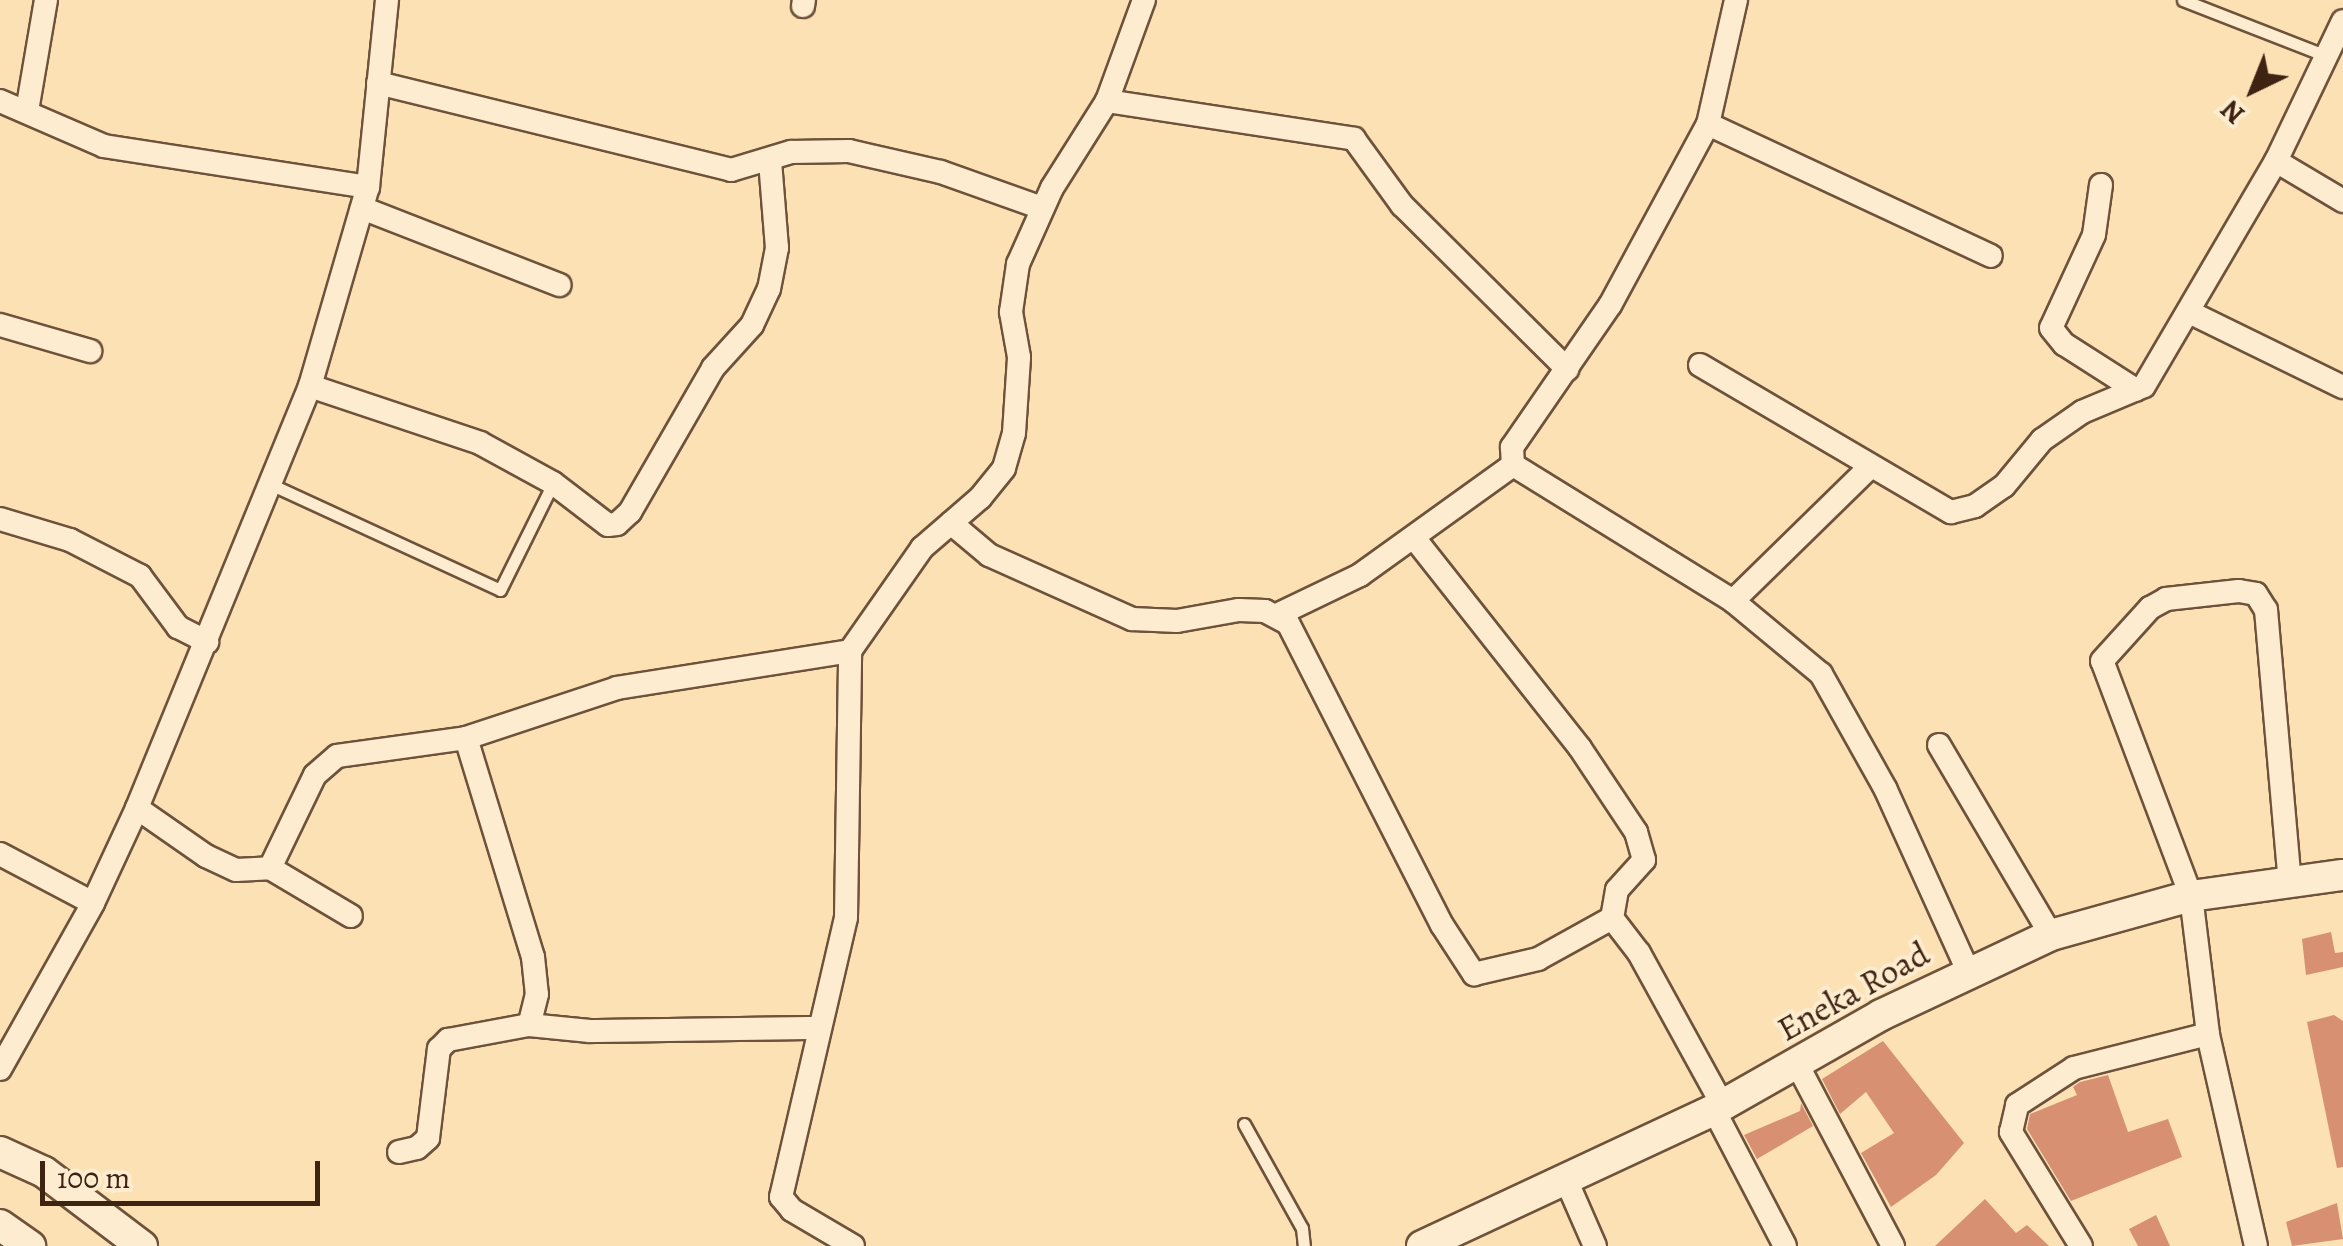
<!DOCTYPE html>
<style>
body{margin:0}
#map{position:relative;width:2343px;height:1246px;overflow:hidden;background:#fce1b5;font-family:Alegreya,serif}
div>[style]{position:absolute}
.building>*{inset:0;background:#d79071}
.roads{filter:drop-shadow(2px 0 #6e523b) drop-shadow(-2px 0 #6e523b) drop-shadow(0 2px #6e523b) drop-shadow(0 -2px #6e523b)}
.service>*{height:11px;margin:-5.5px;padding:0 5.5px;transform-origin:5.5px;border-radius:5.5px;background:#fdeccf}
.minor>*{height:22px;margin:-11px;padding:0 11px;transform-origin:11px;border-radius:11px;background:#fdeccf}
.secondary>*{height:30px;margin:-15px;padding:0 15px;transform-origin:15px;border-radius:15px;background:#fdeccf}
span{translate:-50% -50%;white-space:nowrap;text-align:center;line-height:1.15;-webkit-text-stroke:8px #fdeccf;paint-order:stroke}
.street-label{font-size:35px;color:#3e2212}
.north{position:absolute;left:2203px;top:40px;width:100px;height:100px;-webkit-text-stroke:8px #fdeccf;paint-order:stroke;rotate:223deg;font-size:28px;font-weight:700;line-height:40px;text-align:center;color:#3e2212}
.north::after{content:'';display:block;margin:auto;width:35px;height:45px;background:#3e2212;clip-path:polygon(50% 0,100% 100%,50% 72%,0 100%)}
.scale{position:absolute;left:40px;top:1161px;width:280px;height:45px;box-sizing:border-box;border:5px solid #3e2212;border-top:0;padding-left:12px;font-size:30px;line-height:35px;white-space:nowrap;color:#3e2212;-webkit-text-stroke:8px #fdeccf;paint-order:stroke}
</style>
<div id="map">
<div class="building">
<i style="clip-path:polygon(2331px 932px,2335px 953px,2343px 952px,2343px 967px,2306px 975px,2302px 939px)"></i>
<i style="clip-path:polygon(2334px 1015px,2343px 1021px,2343px 1167px,2337px 1168px,2307px 1022px)"></i>
<i style="clip-path:polygon(1883px 1041px,1964px 1143px,1936px 1175px,1891px 1207px,1861px 1153px,1894px 1133px,1866px 1092px,1840px 1114px,1822px 1079px)"></i>
<i style="clip-path:polygon(2108px 1075px,2128px 1132px,2168px 1119px,2182px 1157px,2071px 1201px,2027px 1129px,2030px 1114px,2077px 1095px,2073px 1087px,2080px 1082px)"></i>
<i style="clip-path:polygon(1801px 1103px,1813px 1126px,1757px 1159px,1744px 1135px,1800px 1111px)"></i>
<i style="clip-path:polygon(1985px 1199px,2016px 1233px,2027px 1225px,2049px 1246px,1935px 1246px)"></i>
<i style="clip-path:polygon(2337px 1203px,2343px 1239px,2292px 1246px,2286px 1222px)"></i>
<i style="clip-path:polygon(2156px 1215px,2170px 1246px,2138px 1246px,2129px 1229px)"></i>
</div>
<div class="roads">
<div class="service">
<i style="left:2183px;top:0;width:155px;rotate:21.3deg"></i>
<i style="left:270px;top:484px;width:253px;rotate:24.7deg"></i>
<i style="left:500px;top:590px;width:119px;rotate:-63.6deg"></i>
<i style="left:1244px;top:1124px;width:119px;rotate:60.9deg"></i>
<i style="left:1302px;top:1228px;width:18px;rotate:84deg"></i>
</div>
<div class="minor">
<i style="left:1736px;top:0;width:127px;rotate:102.7deg"></i>
<i style="left:1708px;top:124px;width:206px;rotate:118.4deg"></i>
<i style="left:1610px;top:305px;width:173px;rotate:124.6deg"></i>
<i style="left:1512px;top:447px;width:18px;rotate:87deg"></i>
<i style="left:1513px;top:465px;width:259px;rotate:31.7deg"></i>
<i style="left:1733px;top:601px;width:114px;rotate:39.7deg"></i>
<i style="left:1821px;top:674px;width:131px;rotate:60.7deg"></i>
<i style="left:1885px;top:788px;width:201px;rotate:65.6deg"></i>
<i style="left:803px;top:6px;width:6px;rotate:-81deg"></i>
<i style="left:378px;top:83px;width:364px;rotate:13.8deg"></i>
<i style="left:731px;top:170px;width:63px;rotate:-16.7deg"></i>
<i style="left:791px;top:152px;width:58px;rotate:-1deg"></i>
<i style="left:849px;top:151px;width:94px;rotate:12.9deg"></i>
<i style="left:941px;top:172px;width:107px;rotate:19.6deg"></i>
<i style="left:0;top:101px;width:113px;rotate:23.4deg"></i>
<i style="left:104px;top:146px;width:267px;rotate:8.8deg"></i>
<i style="left:1107px;top:101px;width:250px;rotate:8.7deg"></i>
<i style="left:1354px;top:139px;width:82px;rotate:54deg"></i>
<i style="left:1402px;top:205px;width:233px;rotate:44.8deg"></i>
<i style="left:27px;top:111px;width:113px;rotate:-80.3deg"></i>
<i style="left:1708px;top:124px;width:312px;rotate:25deg"></i>
<i style="left:2276px;top:161px;width:78px;rotate:30.8deg"></i>
<i style="left:2101px;top:185px;width:50px;rotate:98deg"></i>
<i style="left:2094px;top:235px;width:102px;rotate:114.8deg"></i>
<i style="left:2051px;top:328px;width:21px;rotate:51deg"></i>
<i style="left:2064px;top:344px;width:85px;rotate:32.6deg"></i>
<i style="left:362px;top:208px;width:212px;rotate:21.3deg"></i>
<i style="left:2189px;top:312px;width:171px;rotate:26deg"></i>
<i style="left:0;top:325px;width:94px;rotate:16.1deg"></i>
<i style="left:1700px;top:365px;width:291px;rotate:30.4deg"></i>
<i style="left:1951px;top:512px;width:25px;rotate:-14deg"></i>
<i style="left:1975px;top:506px;width:35px;rotate:-35deg"></i>
<i style="left:2004px;top:486px;width:60px;rotate:-50.4deg"></i>
<i style="left:2042px;top:440px;width:49px;rotate:-35deg"></i>
<i style="left:2082px;top:412px;width:67px;rotate:-22.8deg"></i>
<i style="left:2144px;top:386px;width:261px;rotate:-59.6deg"></i>
<i style="left:2276px;top:161px;width:155px;rotate:-64.4deg"></i>
<i style="left:310px;top:386px;width:179px;rotate:18.5deg"></i>
<i style="left:480px;top:443px;width:83px;rotate:28.7deg"></i>
<i style="left:553px;top:483px;width:69px;rotate:37.4deg"></i>
<i style="left:608px;top:525px;width:9px;rotate:-6deg"></i>
<i style="left:617px;top:524px;width:18px;rotate:-43deg"></i>
<i style="left:630px;top:512px;width:166px;rotate:-60deg"></i>
<i style="left:713px;top:368px;width:58px;rotate:-47.8deg"></i>
<i style="left:752px;top:325px;width:40px;rotate:-65deg"></i>
<i style="left:769px;top:289px;width:42px;rotate:-79deg"></i>
<i style="left:777px;top:248px;width:87px;rotate:-94.6deg"></i>
<i style="left:0;top:519px;width:73px;rotate:16.7deg"></i>
<i style="left:70px;top:540px;width:79px;rotate:27.2deg"></i>
<i style="left:140px;top:576px;width:64px;rotate:53.3deg"></i>
<i style="left:178px;top:627px;width:33px;rotate:27deg"></i>
<i style="left:951px;top:523px;width:50px;rotate:40.1deg"></i>
<i style="left:989px;top:555px;width:157px;rotate:24.1deg"></i>
<i style="left:1132px;top:619px;width:45px;rotate:2.5deg"></i>
<i style="left:1177px;top:621px;width:63px;rotate:-10.1deg"></i>
<i style="left:1239px;top:610px;width:26px;rotate:2deg"></i>
<i style="left:1265px;top:611px;width:26px;rotate:28deg"></i>
<i style="left:1288px;top:623px;width:339px;rotate:63deg"></i>
<i style="left:1442px;top:925px;width:59px;rotate:56.9deg"></i>
<i style="left:1474px;top:974px;width:66px;rotate:-13.2deg"></i>
<i style="left:1538px;top:959px;width:85px;rotate:-29deg"></i>
<i style="left:1415px;top:539px;width:266px;rotate:51.7deg"></i>
<i style="left:1580px;top:748px;width:101px;rotate:56.3deg"></i>
<i style="left:1636px;top:832px;width:29px;rotate:74deg"></i>
<i style="left:1644px;top:860px;width:40px;rotate:132deg"></i>
<i style="left:1617px;top:890px;width:28px;rotate:100deg"></i>
<i style="left:1612px;top:918px;width:44px;rotate:52.4deg"></i>
<i style="left:1639px;top:953px;width:175px;rotate:61.2deg"></i>
<i style="left:1733px;top:601px;width:189px;rotate:-44.4deg"></i>
<i style="left:1277px;top:615px;width:92px;rotate:-25.7deg"></i>
<i style="left:1360px;top:575px;width:188px;rotate:-35.7deg"></i>
<i style="left:466px;top:738px;width:229px;rotate:73deg"></i>
<i style="left:533px;top:957px;width:37px;rotate:84deg"></i>
<i style="left:537px;top:994px;width:32px;rotate:104deg"></i>
<i style="left:1939px;top:745px;width:221px;rotate:59.5deg"></i>
<i style="left:137px;top:808px;width:84px;rotate:34.8deg"></i>
<i style="left:206px;top:856px;width:33px;rotate:25deg"></i>
<i style="left:236px;top:870px;width:34px;rotate:-3deg"></i>
<i style="left:270px;top:868px;width:94px;rotate:30.7deg"></i>
<i style="left:0;top:854px;width:105px;rotate:27.8deg"></i>
<i style="left:270px;top:868px;width:103px;rotate:-64.2deg"></i>
<i style="left:315px;top:775px;width:29px;rotate:-41deg"></i>
<i style="left:337px;top:756px;width:130px;rotate:-7.9deg"></i>
<i style="left:466px;top:738px;width:159px;rotate:-18.3deg"></i>
<i style="left:617px;top:688px;width:236px;rotate:-9deg"></i>
<i style="left:1797px;top:1064px;width:206px;rotate:62.2deg"></i>
<i style="left:0;top:1069px;width:190px;rotate:-60.7deg"></i>
<i style="left:93px;top:903px;width:105px;rotate:-65.1deg"></i>
<i style="left:137px;top:808px;width:456px;rotate:-67.7deg"></i>
<i style="left:310px;top:386px;width:207px;rotate:-73.8deg"></i>
<i style="left:368px;top:187px;width:188px;rotate:-84.2deg"></i>
<i style="left:1714px;top:1110px;width:153px;rotate:62.4deg"></i>
<i style="left:399px;top:1152px;width:18px;rotate:-13deg"></i>
<i style="left:417px;top:1148px;width:15px;rotate:-42deg"></i>
<i style="left:428px;top:1138px;width:90px;rotate:-83deg"></i>
<i style="left:439px;top:1049px;width:13px;rotate:-45deg"></i>
<i style="left:448px;top:1040px;width:82px;rotate:-10.5deg"></i>
<i style="left:529px;top:1025px;width:61px;rotate:5.6deg"></i>
<i style="left:590px;top:1031px;width:226px;rotate:-0.8deg"></i>
<i style="left:1567px;top:1182px;width:70px;rotate:66.4deg"></i>
<i style="left:853px;top:1246px;width:71px;rotate:-149.5deg"></i>
<i style="left:792px;top:1210px;width:17px;rotate:-130deg"></i>
<i style="left:781px;top:1197px;width:287px;rotate:-76.9deg"></i>
<i style="left:846px;top:917px;width:266px;rotate:-89.1deg"></i>
<i style="left:850px;top:651px;width:126px;rotate:-55deg"></i>
<i style="left:922px;top:548px;width:77px;rotate:-40.8deg"></i>
<i style="left:980px;top:498px;width:38px;rotate:-51deg"></i>
<i style="left:1004px;top:468px;width:36px;rotate:-74deg"></i>
<i style="left:1014px;top:433px;width:76px;rotate:-86.2deg"></i>
<i style="left:1019px;top:357px;width:46px;rotate:-100.1deg"></i>
<i style="left:1011px;top:312px;width:49px;rotate:-81.7deg"></i>
<i style="left:1018px;top:264px;width:83px;rotate:-65.9deg"></i>
<i style="left:1052px;top:188px;width:103px;rotate:-57.7deg"></i>
<i style="left:1107px;top:101px;width:108px;rotate:-69.9deg"></i>
<i style="left:2081px;top:1246px;width:134px;rotate:-121.6deg"></i>
<i style="left:2011px;top:1132px;width:28px;rotate:-77deg"></i>
<i style="left:2017px;top:1105px;width:68px;rotate:-33deg"></i>
<i style="left:2074px;top:1068px;width:138px;rotate:-14.2deg"></i>
<i style="left:2256px;top:1246px;width:217px;rotate:-102.8deg"></i>
<i style="left:2208px;top:1034px;width:139px;rotate:-97deg"></i>
<i style="left:2191px;top:896px;width:251px;rotate:-110.7deg"></i>
<i style="left:2102px;top:661px;width:72px;rotate:-47.8deg"></i>
<i style="left:2150px;top:608px;width:18px;rotate:-29deg"></i>
<i style="left:2166px;top:599px;width:73px;rotate:-6.3deg"></i>
<i style="left:2239px;top:591px;width:17px;rotate:10deg"></i>
<i style="left:2256px;top:594px;width:19px;rotate:58deg"></i>
<i style="left:2266px;top:610px;width:274px;rotate:85deg"></i>
</div>
<div class="secondary">
<i style="left:0;top:1152px;width:48px;rotate:24.4deg"></i>
<i style="left:44px;top:1172px;width:123px;rotate:37.1deg"></i>
<i style="left:0;top:1225px;width:37px;rotate:35deg"></i>
<i style="left:1422px;top:1246px;width:322px;rotate:-25deg"></i>
<i style="left:1714px;top:1110px;width:192px;rotate:-29.6deg"></i>
<i style="left:1881px;top:1015px;width:188px;rotate:-25.2deg"></i>
<i style="left:2051px;top:935px;width:145px;rotate:-15.6deg"></i>
<i style="left:2191px;top:896px;width:153px;rotate:-7.9deg"></i>
</div>
</div>
<div class="street-label">
<span style="left:1853px;top:991px;rotate:-29deg">Eneka Road</span>
</div>
<div class="north">N</div>
<div class="scale">100 m</div>
</div>
